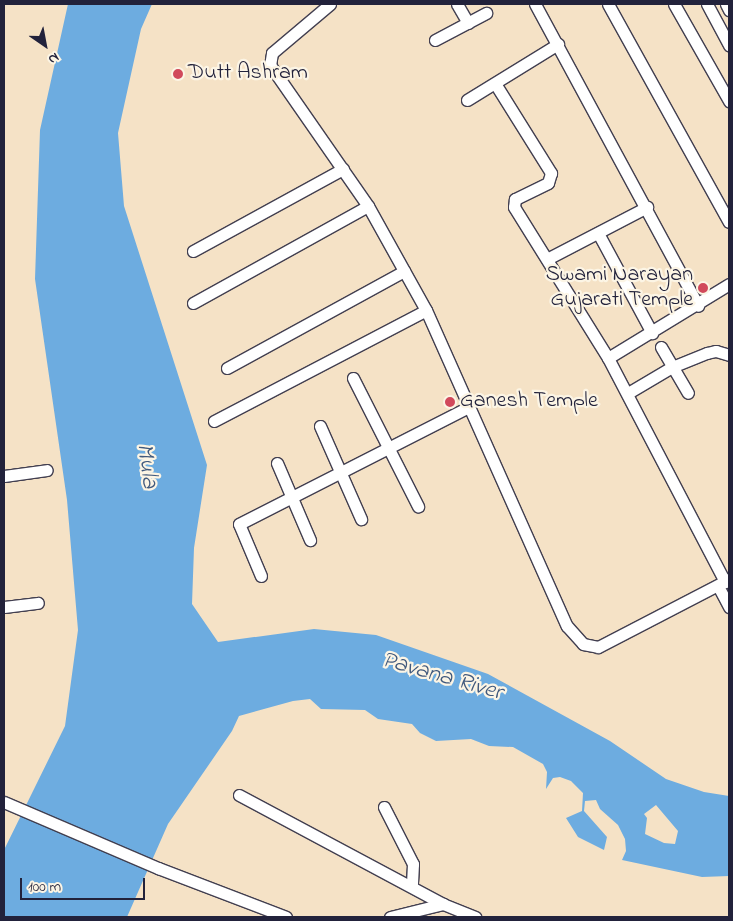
<!DOCTYPE html>
<style>
body{margin:0}
#map{position:relative;width:733px;height:921px;overflow:hidden;background:#f5e2c6;font-family:"Indie Flower",sans-serif}
div>[style]{position:absolute}
.water>*{inset:0;background:#6dace0}
.roads{filter:drop-shadow(1px 0 #423f50) drop-shadow(-1px 0 #423f50) drop-shadow(0 1px #423f50) drop-shadow(0 -1px #423f50)}
.minor>*{height:11px;margin:-5.5px;padding:0 5.5px;transform-origin:5.5px;border-radius:5.5px;background:#fff}
.dots>*{width:14px;height:14px;translate:-50% -50%;box-sizing:border-box;border:2px solid #fcf5e5;border-radius:50%}
span{translate:-50% -50%;white-space:nowrap;text-align:center;line-height:1.15;-webkit-text-stroke:4.5px #fcf5e5;paint-order:stroke}
.poi-label{font-size:22px;color:#22223b}
.left{translate:0 -50%;text-align:left}
.right{translate:-100% -50%;text-align:right}
.water-label{font-size:24px;color:#40597d;font-style:italic}
.frame{position:absolute;inset:0;border:5px solid #22223b;pointer-events:none}
.north{position:absolute;left:20px;top:20px;width:50px;height:50px;-webkit-text-stroke:4px #fcf5e5;paint-order:stroke;rotate:147deg;font-size:14px;font-weight:700;line-height:20px;text-align:center;color:#22223b}
.north::after{content:'';display:block;margin:auto;width:18px;height:22px;background:#22223b;clip-path:polygon(50% 0,100% 100%,50% 72%,0 100%)}
.scale{position:absolute;left:20px;top:878px;width:125px;height:22px;box-sizing:border-box;border:2px solid #22223b;border-top:0;padding-left:6px;font-size:15px;line-height:18px;white-space:nowrap;color:#22223b;-webkit-text-stroke:4px #fcf5e5;paint-order:stroke}
</style>
<div id="map">
<div class="water">
<i style="clip-path:polygon(evenodd,68px 4px,152px 4px,141px 29px,118px 133px,124px 206px,207px 465px,194px 548px,192px 604px,218px 642px,314px 629px,376px 635px,488px 674px,610px 741px,666px 779px,704px 792px,729px 796px,729px 876px,702px 877px,622px 860px,626px 851px,625px 839px,618px 825px,600px 809px,596px 800px,585px 801px,584px 811px,607px 837px,604px 850px,578px 837px,566px 818px,582px 811px,583px 793px,571px 781px,560px 777px,553px 778px,546px 789px,547px 772px,543px 764px,513px 747px,489px 746px,471px 739px,436px 741px,420px 733px,412px 724px,378px 719px,365px 710px,321px 709px,310px 699px,293px 701px,239px 716px,232px 731px,168px 824px,127px 917px,4px 917px,4px 850px,65px 726px,78px 630px,67px 500px,35px 279px,40px 130px,68px 4px,656px 805px,678px 831px,675px 844px,664px 843px,645px 834px,647px 818px,644px 814px,656px 805px)"></i>
</div>
<div class="roads">
<div class="minor">
<i style="left:330px;top:4px;width:76px;rotate:139.8deg"></i>
<i style="left:272px;top:53px;width:12px;rotate:99deg"></i>
<i style="left:270px;top:65px;width:172px;rotate:55.2deg"></i>
<i style="left:368px;top:206px;width:119px;rotate:60.9deg"></i>
<i style="left:426px;top:310px;width:346px;rotate:66deg"></i>
<i style="left:567px;top:626px;width:24px;rotate:48deg"></i>
<i style="left:583px;top:644px;width:15px;rotate:11deg"></i>
<i style="left:598px;top:647px;width:148px;rotate:-27.4deg"></i>
<i style="left:457px;top:4px;width:22px;rotate:60deg"></i>
<i style="left:535px;top:4px;width:343px;rotate:61.6deg"></i>
<i style="left:608px;top:4px;width:249px;rotate:61deg"></i>
<i style="left:674px;top:4px;width:112px;rotate:60.4deg"></i>
<i style="left:707px;top:4px;width:47px;rotate:61.8deg"></i>
<i style="left:726px;top:4px;width:7px;rotate:63deg"></i>
<i style="left:435px;top:40px;width:58px;rotate:-27.9deg"></i>
<i style="left:496px;top:85px;width:104px;rotate:58deg"></i>
<i style="left:551px;top:173px;width:10px;rotate:107deg"></i>
<i style="left:548px;top:183px;width:37px;rotate:154deg"></i>
<i style="left:515px;top:199px;width:8px;rotate:97deg"></i>
<i style="left:514px;top:207px;width:178px;rotate:58.1deg"></i>
<i style="left:608px;top:358px;width:253px;rotate:62.4deg"></i>
<i style="left:467px;top:100px;width:107px;rotate:-31.6deg"></i>
<i style="left:598px;top:233px;width:114px;rotate:61.6deg"></i>
<i style="left:193px;top:251px;width:171px;rotate:-28.7deg"></i>
<i style="left:547px;top:259px;width:113px;rotate:-27.5deg"></i>
<i style="left:193px;top:303px;width:200px;rotate:-29deg"></i>
<i style="left:661px;top:347px;width:53px;rotate:59.6deg"></i>
<i style="left:608px;top:358px;width:142px;rotate:-31.4deg"></i>
<i style="left:227px;top:368px;width:202px;rotate:-28.7deg"></i>
<i style="left:353px;top:378px;width:144px;rotate:63.1deg"></i>
<i style="left:628px;top:393px;width:51px;rotate:-30.6deg"></i>
<i style="left:672px;top:367px;width:38px;rotate:-22deg"></i>
<i style="left:707px;top:353px;width:9px;rotate:-13deg"></i>
<i style="left:716px;top:351px;width:14px;rotate:17deg"></i>
<i style="left:214px;top:421px;width:239px;rotate:-27.6deg"></i>
<i style="left:320px;top:426px;width:102px;rotate:66.2deg"></i>
<i style="left:277px;top:463px;width:84px;rotate:66.8deg"></i>
<i style="left:4px;top:476px;width:43px;rotate:-7.9deg"></i>
<i style="left:261px;top:576px;width:56px;rotate:-112.9deg"></i>
<i style="left:239px;top:524px;width:258px;rotate:-27deg"></i>
<i style="left:718px;top:586px;width:24px;rotate:62deg"></i>
<i style="left:4px;top:607px;width:34px;rotate:-7deg"></i>
<i style="left:239px;top:795px;width:231px;rotate:28.1deg"></i>
<i style="left:4px;top:802px;width:168px;rotate:23.2deg"></i>
<i style="left:158px;top:868px;width:137px;rotate:20.9deg"></i>
<i style="left:384px;top:807px;width:64px;rotate:63deg"></i>
<i style="left:413px;top:864px;width:22px;rotate:93deg"></i>
<i style="left:390px;top:917px;width:55px;rotate:-13.8deg"></i>
<i style="left:443px;top:904px;width:35px;rotate:22deg"></i>
</div>
</div>
<div class="dots">
<i style="left:178px;top:74px;background:#d1495b"></i>
<i style="left:703px;top:288px;background:#d1495b"></i>
<i style="left:450px;top:402px;background:#d1495b"></i>
</div>
<div class="poi-label">
<span class="left" style="left:188px;top:74px">Dutt Ashram</span>
<span class="right" style="left:693px;top:288px">Swami Narayan<br>Gujarati Temple</span>
<span class="left" style="left:460px;top:402px">Ganesh Temple</span>
</div>
<div class="water-label">
<span style="left:146px;top:466px;rotate:82deg">Mula</span>
<span style="left:442px;top:677px;rotate:16deg">Pavana River</span>
</div>
<div class="frame"></div>
<div class="north">N</div>
<div class="scale">100 m</div>
</div>
